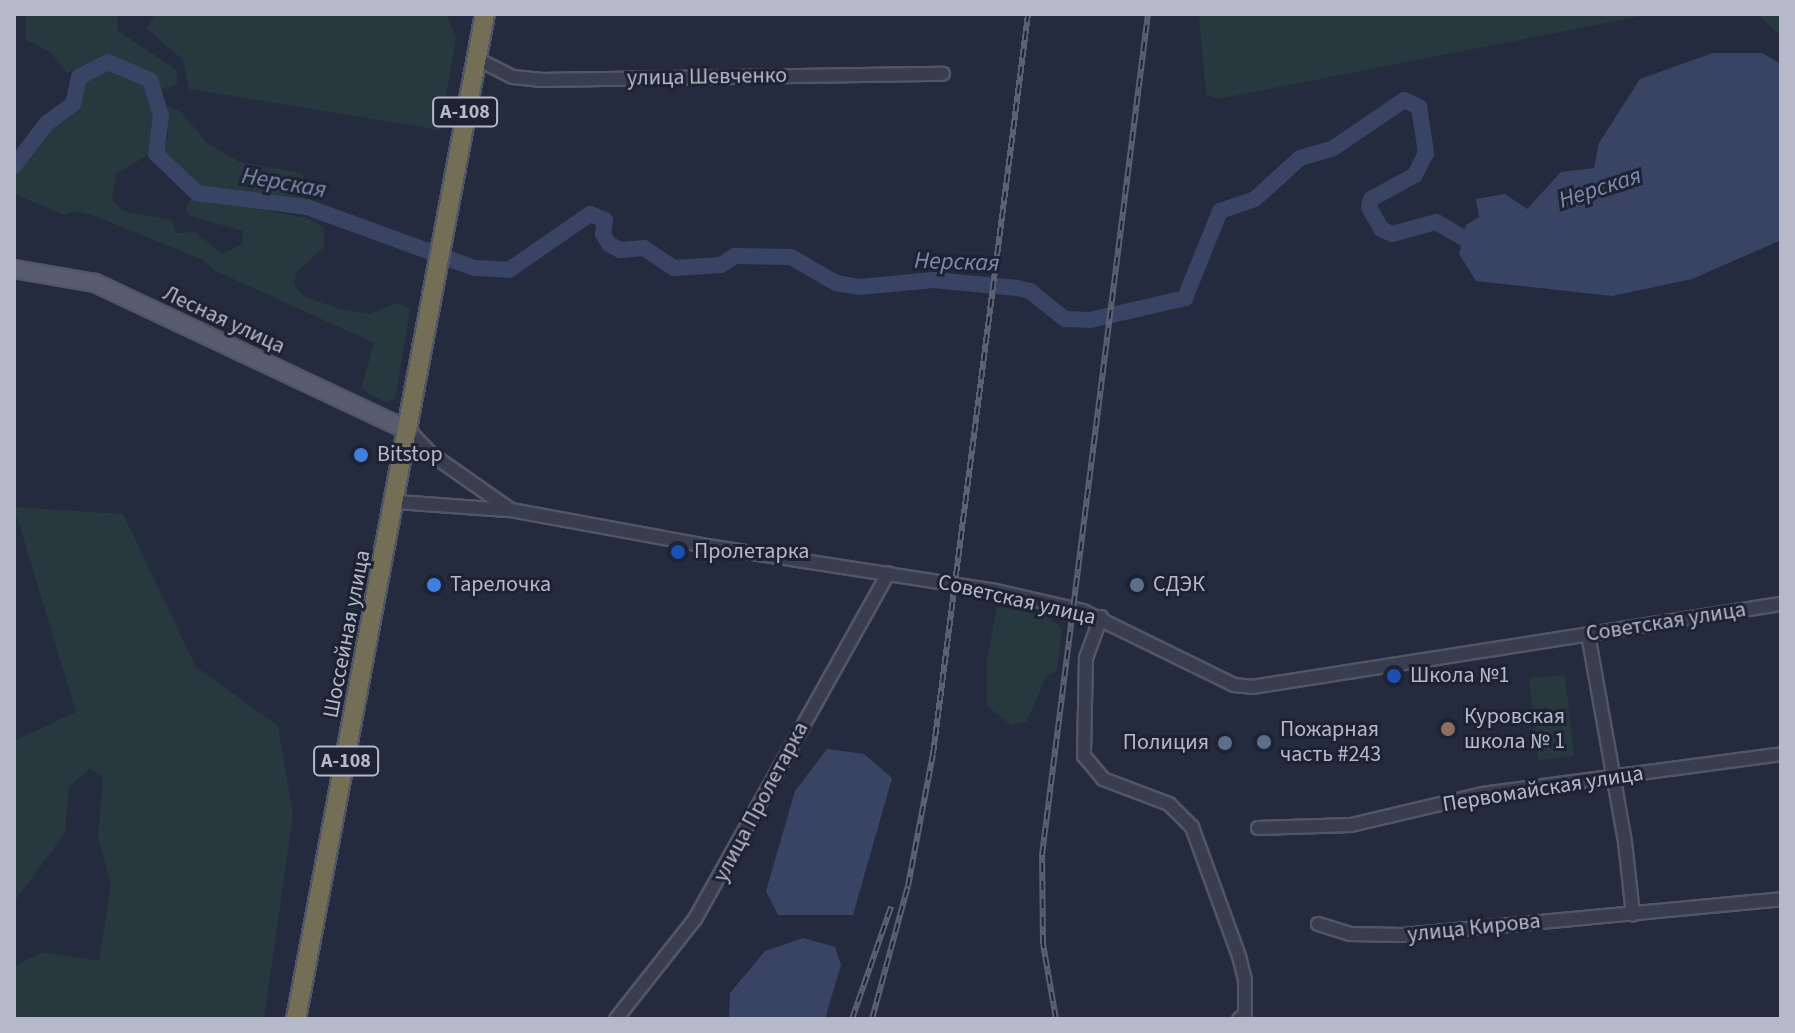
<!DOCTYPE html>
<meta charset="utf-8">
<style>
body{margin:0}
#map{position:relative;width:1795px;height:1033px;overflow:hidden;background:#252b3e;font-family:"Source Sans 3",sans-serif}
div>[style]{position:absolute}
.green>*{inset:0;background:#27383f}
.water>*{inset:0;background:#394465}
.river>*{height:16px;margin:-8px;padding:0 8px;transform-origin:8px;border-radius:8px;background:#394465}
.roads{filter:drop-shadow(2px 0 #515666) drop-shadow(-2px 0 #515666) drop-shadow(0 2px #515666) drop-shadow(0 -2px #515666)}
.minor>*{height:12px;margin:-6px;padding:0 6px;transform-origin:6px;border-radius:6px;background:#393e4e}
.major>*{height:16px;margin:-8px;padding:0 8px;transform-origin:8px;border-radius:8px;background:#575d6e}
.highway>*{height:18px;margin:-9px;padding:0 9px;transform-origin:9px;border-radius:9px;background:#746e56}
.rail>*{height:6px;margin-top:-3px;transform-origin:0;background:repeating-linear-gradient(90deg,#1e2333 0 9px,#5b6175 0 18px);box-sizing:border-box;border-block:2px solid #5b6175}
.dots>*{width:22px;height:22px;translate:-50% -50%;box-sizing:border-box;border:4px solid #1e2333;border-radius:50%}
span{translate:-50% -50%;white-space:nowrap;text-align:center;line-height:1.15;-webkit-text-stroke:6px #1e2333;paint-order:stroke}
.shield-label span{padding:2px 6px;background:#1e2333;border:2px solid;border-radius:6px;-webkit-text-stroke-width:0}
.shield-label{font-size:20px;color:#b5b9c9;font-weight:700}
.street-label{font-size:22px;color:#b5b9c9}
.poi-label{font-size:22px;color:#b5b9c9}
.left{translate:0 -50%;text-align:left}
.right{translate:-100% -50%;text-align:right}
.water-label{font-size:24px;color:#7e8ab0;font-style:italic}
.frame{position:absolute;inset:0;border:16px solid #b5b9c9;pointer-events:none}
</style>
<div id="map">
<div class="green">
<i style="clip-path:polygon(26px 14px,117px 14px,118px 31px,177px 70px,177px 84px,162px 89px,151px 77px,105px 57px,67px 73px,50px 52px,25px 39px)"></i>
<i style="clip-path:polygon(156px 14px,446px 14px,456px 38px,440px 130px,189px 89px,183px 60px,146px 28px)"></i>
<i style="clip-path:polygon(1199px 14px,1652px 14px,1218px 99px,1206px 95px)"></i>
<i style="clip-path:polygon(1757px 14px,1781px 14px,1781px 36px)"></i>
<i style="clip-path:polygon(109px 68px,146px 83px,155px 113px,151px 153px,116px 174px,112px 199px,123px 211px,171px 220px,176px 233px,195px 232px,222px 254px,242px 244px,243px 231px,188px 215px,186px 207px,193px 197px,308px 218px,324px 228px,324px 247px,296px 273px,294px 284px,304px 297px,340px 309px,369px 314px,397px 303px,410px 309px,395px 399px,385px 402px,361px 389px,374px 343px,216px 271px,203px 260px,98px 217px,75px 211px,64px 215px,14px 194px,14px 171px,25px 164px,35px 142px,73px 110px,84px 79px)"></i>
<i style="clip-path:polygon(166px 106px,181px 112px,208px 144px,240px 162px,301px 173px,309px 187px,303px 200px,274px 200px,199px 185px,161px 151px,168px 138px)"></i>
<i style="clip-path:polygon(14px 507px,123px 514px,196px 667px,278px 726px,293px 815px,264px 1019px,14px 1019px,14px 967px,42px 952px,99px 961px,111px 884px,98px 838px,103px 777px,90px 769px,69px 787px,65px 833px,14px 902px,14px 741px,76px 712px)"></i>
<i style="clip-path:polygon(997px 607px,1048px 616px,1062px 629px,1057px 670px,1045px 678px,1027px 721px,1011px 725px,987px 706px,987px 660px)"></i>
<i style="clip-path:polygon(1565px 675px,1574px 756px,1538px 760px,1529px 678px)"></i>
</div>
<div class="water">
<i style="clip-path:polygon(1713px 53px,1762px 53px,1781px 64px,1781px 240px,1692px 279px,1612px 296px,1476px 281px,1459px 254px,1466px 225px,1479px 217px,1476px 199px,1505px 194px,1527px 209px,1561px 172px,1594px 168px,1599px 143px,1640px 79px)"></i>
<i style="clip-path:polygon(827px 749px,864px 754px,892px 778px,853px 915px,778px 915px,766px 891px,795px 791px)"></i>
<i style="clip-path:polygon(803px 938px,835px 947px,841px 965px,825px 1019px,729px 1019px,730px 993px,765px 951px)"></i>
</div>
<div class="river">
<i style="left:14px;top:166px;width:54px;rotate:-52.5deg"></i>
<i style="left:47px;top:123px;width:32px;rotate:-36deg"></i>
<i style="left:73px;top:104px;width:28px;rotate:-77deg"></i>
<i style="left:79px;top:77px;width:33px;rotate:-27deg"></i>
<i style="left:108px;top:62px;width:46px;rotate:23.2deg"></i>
<i style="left:150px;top:80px;width:37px;rotate:73deg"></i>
<i style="left:161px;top:115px;width:39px;rotate:97deg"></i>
<i style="left:156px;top:154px;width:57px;rotate:43.6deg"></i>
<i style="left:197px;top:193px;width:111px;rotate:7.3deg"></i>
<i style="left:307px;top:207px;width:179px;rotate:20deg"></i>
<i style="left:475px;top:268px;width:34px;rotate:3deg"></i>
<i style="left:509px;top:270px;width:98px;rotate:-34.7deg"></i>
<i style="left:590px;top:214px;width:16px;rotate:22deg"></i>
<i style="left:605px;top:220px;width:14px;rotate:98deg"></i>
<i style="left:603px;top:234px;width:12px;rotate:59deg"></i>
<i style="left:609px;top:244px;width:13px;rotate:29deg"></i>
<i style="left:620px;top:250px;width:24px;rotate:-5deg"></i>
<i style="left:644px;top:248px;width:36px;rotate:34deg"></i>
<i style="left:674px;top:268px;width:47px;rotate:-3.7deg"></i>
<i style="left:721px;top:265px;width:17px;rotate:-33deg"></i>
<i style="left:735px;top:256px;width:56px;rotate:1deg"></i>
<i style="left:791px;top:257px;width:52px;rotate:30deg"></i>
<i style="left:836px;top:283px;width:23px;rotate:10deg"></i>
<i style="left:859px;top:287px;width:75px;rotate:-5.3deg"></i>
<i style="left:934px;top:280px;width:83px;rotate:5.5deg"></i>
<i style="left:1017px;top:288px;width:13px;rotate:13deg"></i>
<i style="left:1030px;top:291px;width:45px;rotate:38.7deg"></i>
<i style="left:1065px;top:319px;width:25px;rotate:2deg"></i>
<i style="left:1090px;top:320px;width:98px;rotate:-13deg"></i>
<i style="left:1185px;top:298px;width:94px;rotate:-68.1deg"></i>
<i style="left:1220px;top:211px;width:37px;rotate:-19deg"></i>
<i style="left:1255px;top:199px;width:61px;rotate:-42.3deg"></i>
<i style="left:1300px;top:158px;width:33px;rotate:-16deg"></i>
<i style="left:1332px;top:149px;width:87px;rotate:-34.2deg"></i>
<i style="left:1404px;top:100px;width:17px;rotate:25deg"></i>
<i style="left:1419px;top:107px;width:47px;rotate:81.3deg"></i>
<i style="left:1426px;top:153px;width:25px;rotate:117deg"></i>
<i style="left:1415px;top:175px;width:50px;rotate:151.4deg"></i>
<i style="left:1371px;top:199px;width:8px;rotate:104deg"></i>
<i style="left:1369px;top:207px;width:25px;rotate:61deg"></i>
<i style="left:1381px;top:229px;width:12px;rotate:24deg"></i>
<i style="left:1392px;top:234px;width:46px;rotate:-15.3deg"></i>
<i style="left:1436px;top:222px;width:30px;rotate:30deg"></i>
<i style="left:1462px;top:237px;width:19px;rotate:-6deg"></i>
</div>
<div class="roads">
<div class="minor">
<i style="left:475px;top:58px;width:42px;rotate:26.6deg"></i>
<i style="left:513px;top:77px;width:27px;rotate:6deg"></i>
<i style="left:540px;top:80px;width:403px;rotate:-0.9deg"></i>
<i style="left:409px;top:431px;width:32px;rotate:46deg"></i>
<i style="left:431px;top:454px;width:98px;rotate:35deg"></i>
<i style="left:511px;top:510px;width:199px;rotate:10.4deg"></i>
<i style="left:707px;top:546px;width:288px;rotate:8.8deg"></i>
<i style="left:992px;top:590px;width:93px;rotate:13deg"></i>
<i style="left:1083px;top:611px;width:168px;rotate:26.1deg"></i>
<i style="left:1234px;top:685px;width:18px;rotate:6deg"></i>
<i style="left:1252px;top:687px;width:535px;rotate:-8.92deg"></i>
<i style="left:397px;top:502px;width:110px;rotate:4.2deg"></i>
<i style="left:1101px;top:617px;width:44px;rotate:110.1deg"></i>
<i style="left:1086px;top:658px;width:98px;rotate:91.2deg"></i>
<i style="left:1084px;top:756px;width:30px;rotate:50deg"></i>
<i style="left:1103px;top:779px;width:71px;rotate:20.7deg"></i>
<i style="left:1169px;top:804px;width:33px;rotate:45deg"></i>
<i style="left:1192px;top:827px;width:137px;rotate:70deg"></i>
<i style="left:1239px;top:956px;width:25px;rotate:76deg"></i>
<i style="left:1245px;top:980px;width:35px;rotate:90deg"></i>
<i style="left:1245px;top:1015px;width:7px;rotate:146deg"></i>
<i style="left:1588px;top:634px;width:211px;rotate:79.9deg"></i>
<i style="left:1625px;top:842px;width:73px;rotate:83.7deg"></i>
<i style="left:1258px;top:828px;width:93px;rotate:-1.8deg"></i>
<i style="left:1351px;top:825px;width:136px;rotate:-13.2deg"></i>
<i style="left:1483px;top:794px;width:301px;rotate:-7.6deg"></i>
<i style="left:1318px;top:924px;width:34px;rotate:17deg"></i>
<i style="left:1350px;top:934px;width:53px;rotate:1.1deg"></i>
<i style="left:1403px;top:935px;width:380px;rotate:-5.4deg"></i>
<i style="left:616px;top:1019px;width:127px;rotate:-51.7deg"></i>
<i style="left:695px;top:919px;width:396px;rotate:-60.8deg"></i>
</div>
<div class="major">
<i style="left:14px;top:269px;width:82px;rotate:9.8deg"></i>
<i style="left:95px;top:283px;width:347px;rotate:25.2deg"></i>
</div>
<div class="highway">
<i style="left:296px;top:1019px;width:1023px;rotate:-79.35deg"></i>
</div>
</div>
<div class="rail">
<i style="left:852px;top:1019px;width:119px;rotate:-70.8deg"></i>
<i style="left:872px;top:1019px;width:138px;rotate:-74.9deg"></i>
<i style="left:908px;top:886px;width:134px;rotate:-79.3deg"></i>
<i style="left:933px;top:754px;width:746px;rotate:-82.68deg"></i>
<i style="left:1056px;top:1019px;width:76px;rotate:-99.8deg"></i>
<i style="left:1043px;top:944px;width:89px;rotate:-90.6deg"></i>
<i style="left:1042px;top:855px;width:848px;rotate:-82.82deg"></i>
</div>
<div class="dots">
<i style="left:361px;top:455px;background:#3f7fe0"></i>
<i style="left:678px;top:552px;background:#1a4fb4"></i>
<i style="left:434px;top:585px;background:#3f7fe0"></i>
<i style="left:1137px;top:585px;background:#5c6f8a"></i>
<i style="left:1394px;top:676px;background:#1a4fb4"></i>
<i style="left:1448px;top:729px;background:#8d6e63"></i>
<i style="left:1264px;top:742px;background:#5c6f8a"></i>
<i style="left:1225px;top:743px;background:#5c6f8a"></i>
</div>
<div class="shield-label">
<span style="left:465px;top:112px">А-108</span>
<span style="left:346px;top:761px">А-108</span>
</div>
<div class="street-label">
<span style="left:707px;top:77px;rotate:-1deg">улица Шевченко</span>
<span style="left:224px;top:320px;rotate:25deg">Лесная улица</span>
<span style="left:1017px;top:600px;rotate:13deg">Советская улица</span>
<span style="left:1666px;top:622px;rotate:-9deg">Советская улица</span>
<span style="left:347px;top:634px;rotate:-79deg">Шоссейная улица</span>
<span style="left:1543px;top:789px;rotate:-9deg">Первомайская улица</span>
<span style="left:761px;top:802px;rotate:-62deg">улица Пролетарка</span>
<span style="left:1474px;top:928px;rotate:-6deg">улица Кирова</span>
</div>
<div class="poi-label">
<span class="left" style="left:377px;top:455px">Bitstop</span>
<span class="left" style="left:694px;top:552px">Пролетарка</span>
<span class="left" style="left:450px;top:585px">Тарелочка</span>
<span class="left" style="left:1153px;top:585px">СДЭК</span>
<span class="left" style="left:1410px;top:676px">Школа №1</span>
<span class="left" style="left:1464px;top:729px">Куровская<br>школа № 1</span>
<span class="left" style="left:1280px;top:742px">Пожарная<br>часть #243</span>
<span class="right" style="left:1209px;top:743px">Полиция</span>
</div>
<div class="water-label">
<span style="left:284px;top:183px;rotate:10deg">Нерская</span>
<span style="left:1600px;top:188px;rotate:-18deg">Нерская</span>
<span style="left:957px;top:262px;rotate:2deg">Нерская</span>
</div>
<div class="frame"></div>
</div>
